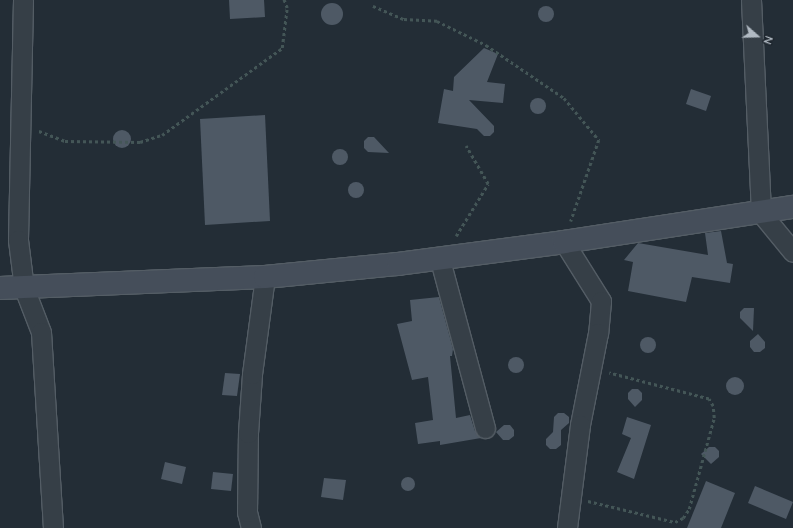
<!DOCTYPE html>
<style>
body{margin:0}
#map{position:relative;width:793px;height:528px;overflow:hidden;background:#232d36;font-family:Quicksand,sans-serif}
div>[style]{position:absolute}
.building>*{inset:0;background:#4e5965}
.round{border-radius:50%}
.path>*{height:2.5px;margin-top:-1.25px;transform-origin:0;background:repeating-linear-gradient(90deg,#445657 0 3px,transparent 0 6px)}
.roads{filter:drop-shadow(1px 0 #545d65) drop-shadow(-1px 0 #545d65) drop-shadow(0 1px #545d65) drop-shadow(0 -1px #545d65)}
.street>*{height:19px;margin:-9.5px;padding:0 9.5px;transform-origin:9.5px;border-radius:9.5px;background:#363f47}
.secondary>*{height:22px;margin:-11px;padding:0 11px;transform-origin:11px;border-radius:11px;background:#454e5a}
span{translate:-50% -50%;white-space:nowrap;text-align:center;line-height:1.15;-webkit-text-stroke:3.5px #1c242c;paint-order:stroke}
.north{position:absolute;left:737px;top:16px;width:40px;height:40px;-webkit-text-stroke:3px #1c242c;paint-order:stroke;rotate:110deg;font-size:11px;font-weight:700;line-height:16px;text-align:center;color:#b1bac3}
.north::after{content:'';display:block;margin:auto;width:14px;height:18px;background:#b1bac3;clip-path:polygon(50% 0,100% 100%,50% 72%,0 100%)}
</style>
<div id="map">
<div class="building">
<i style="clip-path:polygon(229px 0,264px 0,265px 17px,230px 19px)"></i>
<i class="round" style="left:321px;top:3px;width:22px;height:22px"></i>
<i class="round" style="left:538px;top:6px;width:16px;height:16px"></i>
<i style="clip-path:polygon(484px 48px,498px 54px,487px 82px,505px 84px,503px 103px,469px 100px,494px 126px,494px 132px,490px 136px,484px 136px,477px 129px,438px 123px,444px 89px,453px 91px,454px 77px)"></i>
<i style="clip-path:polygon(691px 89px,711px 96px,706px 111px,686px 104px)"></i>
<i class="round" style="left:530px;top:98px;width:16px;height:16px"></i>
<i style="clip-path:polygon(265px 115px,270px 221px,205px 225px,200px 119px)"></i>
<i class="round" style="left:113px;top:130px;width:18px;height:18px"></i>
<i style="clip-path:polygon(368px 137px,374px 137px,389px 153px,368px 152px,364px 148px,364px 141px)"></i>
<i class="round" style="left:332px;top:149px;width:16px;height:16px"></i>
<i class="round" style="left:348px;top:182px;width:16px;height:16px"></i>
<i style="clip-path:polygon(721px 231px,727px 263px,733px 264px,730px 283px,692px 277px,686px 302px,628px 291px,633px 262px,624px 260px,638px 243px,708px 255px,705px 233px)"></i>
<i style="clip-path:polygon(439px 297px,453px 349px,452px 356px,450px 356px,456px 418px,470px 415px,475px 431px,481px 438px,440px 445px,440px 441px,418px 444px,415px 423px,433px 420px,428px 377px,412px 380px,397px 324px,412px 321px,410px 300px)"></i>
<i style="clip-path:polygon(744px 308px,754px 308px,753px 331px,740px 318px,740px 312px)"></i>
<i style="clip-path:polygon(758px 334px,765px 342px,765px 348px,760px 352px,754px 352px,750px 347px,750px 341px)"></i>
<i class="round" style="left:640px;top:337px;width:16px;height:16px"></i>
<i class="round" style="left:508px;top:357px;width:16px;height:16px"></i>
<i style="clip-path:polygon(225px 373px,240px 374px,237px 396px,222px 395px)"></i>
<i class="round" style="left:726px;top:377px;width:18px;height:18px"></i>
<i style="clip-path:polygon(632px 389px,638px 389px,642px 393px,642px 400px,635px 407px,628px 399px,628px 393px)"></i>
<i style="clip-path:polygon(558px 413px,564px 413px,569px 417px,569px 423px,561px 430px,561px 445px,556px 449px,550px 449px,546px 445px,546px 439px,553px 432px,554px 417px)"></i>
<i style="clip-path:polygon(627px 417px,651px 425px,634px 479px,617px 472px,631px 438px,622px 434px)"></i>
<i style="clip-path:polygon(504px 425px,510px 425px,514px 430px,514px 436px,509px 440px,503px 440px,496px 432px)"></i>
<i style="clip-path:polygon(709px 447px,715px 447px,719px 451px,719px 457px,711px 464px,701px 454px)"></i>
<i style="clip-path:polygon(165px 462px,186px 467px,182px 484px,161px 479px)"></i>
<i style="clip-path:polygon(213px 472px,233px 474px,231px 491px,211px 489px)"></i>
<i class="round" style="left:401px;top:477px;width:14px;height:14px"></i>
<i style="clip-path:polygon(324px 478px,346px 480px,343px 500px,321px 497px)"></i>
<i style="clip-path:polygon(706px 481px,735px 493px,721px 528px,687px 528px)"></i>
<i style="clip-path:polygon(755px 486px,793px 502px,786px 519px,748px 503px)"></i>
</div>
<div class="path">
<i style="left:373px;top:6px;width:34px;rotate:23deg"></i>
<i style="left:404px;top:19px;width:33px;rotate:3deg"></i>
<i style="left:437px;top:21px;width:55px;rotate:26.1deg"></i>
<i style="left:486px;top:45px;width:94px;rotate:34.2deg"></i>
<i style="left:564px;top:98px;width:55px;rotate:50.2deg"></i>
<i style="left:599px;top:140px;width:86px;rotate:109.1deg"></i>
<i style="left:39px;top:131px;width:28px;rotate:21deg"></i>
<i style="left:65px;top:141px;width:75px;rotate:0.8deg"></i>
<i style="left:140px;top:142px;width:23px;rotate:-18deg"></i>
<i style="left:162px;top:135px;width:148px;rotate:-35.9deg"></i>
<i style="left:282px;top:48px;width:40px;rotate:-82.9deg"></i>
<i style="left:287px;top:8px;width:9px;rotate:-111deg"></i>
<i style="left:456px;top:236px;width:61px;rotate:-58.4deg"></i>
<i style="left:488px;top:184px;width:44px;rotate:-120.1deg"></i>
<i style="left:588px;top:501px;width:89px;rotate:13.6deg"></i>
<i style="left:675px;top:522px;width:9px;rotate:-27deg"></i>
<i style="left:683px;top:518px;width:11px;rotate:-56deg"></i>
<i style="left:689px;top:509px;width:94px;rotate:-74.6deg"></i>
<i style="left:714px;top:418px;width:12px;rotate:-95deg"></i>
<i style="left:713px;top:406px;width:8px;rotate:-120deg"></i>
<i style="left:709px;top:399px;width:103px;rotate:-165.4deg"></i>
</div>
<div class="roads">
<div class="street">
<i style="left:23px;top:0;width:240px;rotate:91.2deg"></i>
<i style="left:18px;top:240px;width:48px;rotate:82.9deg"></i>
<i style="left:24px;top:288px;width:47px;rotate:68.9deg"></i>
<i style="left:41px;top:332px;width:196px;rotate:86.5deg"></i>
<i style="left:751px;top:0;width:213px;rotate:87.3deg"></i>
<i style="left:761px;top:213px;width:50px;rotate:50.6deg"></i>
<i style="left:564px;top:242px;width:70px;rotate:57.9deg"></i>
<i style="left:601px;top:301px;width:32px;rotate:95deg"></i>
<i style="left:598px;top:333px;width:94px;rotate:101.1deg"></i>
<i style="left:580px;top:425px;width:104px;rotate:97.2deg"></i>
<i style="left:440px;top:260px;width:174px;rotate:75deg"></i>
<i style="left:251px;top:528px;width:16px;rotate:-104deg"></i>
<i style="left:247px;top:512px;width:79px;rotate:-89.3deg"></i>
<i style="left:248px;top:433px;width:59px;rotate:-86.1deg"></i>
<i style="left:252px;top:374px;width:98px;rotate:-82.4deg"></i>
</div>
<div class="secondary">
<i style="left:0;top:288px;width:265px;rotate:-2.4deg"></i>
<i style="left:265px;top:277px;width:134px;rotate:-5.6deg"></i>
<i style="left:398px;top:264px;width:167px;rotate:-7.5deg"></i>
<i style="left:564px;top:242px;width:232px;rotate:-8.7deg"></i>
</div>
</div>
<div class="north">N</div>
</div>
